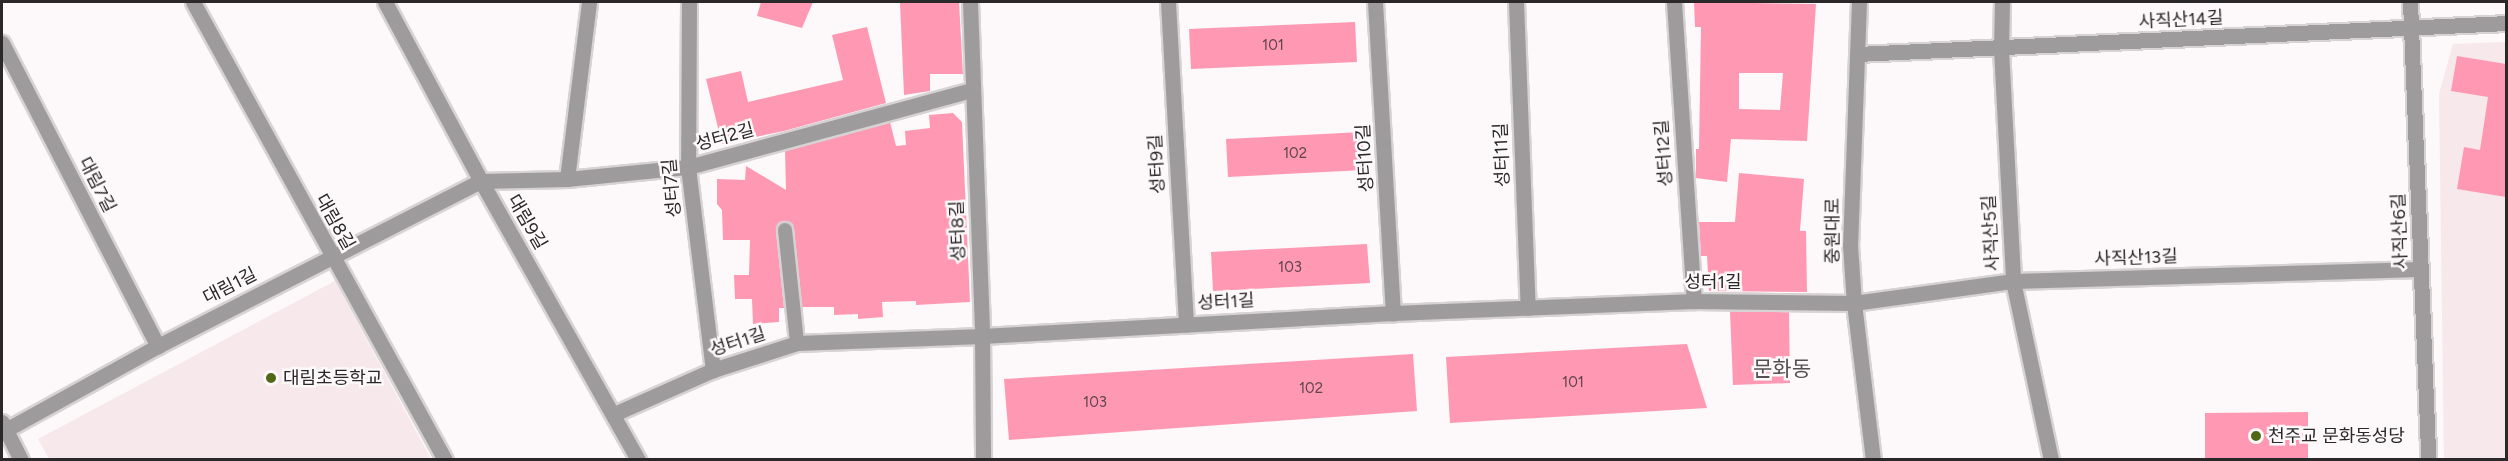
<!DOCTYPE html>
<meta charset="utf-8">
<style>
body{margin:0}
#map{position:relative;width:2508px;height:461px;overflow:hidden;background:#fdf8f9;font-family:Figtree,"Noto Sans KR",sans-serif}
div>[style]{position:absolute}
.built>*{inset:0;background:#f6e8eb}
.building>*{inset:0;background:#ff99b3}
.roads{filter:drop-shadow(2px 0 #d7d3d4) drop-shadow(-2px 0 #d7d3d4) drop-shadow(0 2px #d7d3d4) drop-shadow(0 -2px #d7d3d4)}
.service>*{height:14px;margin:-7px;padding:0 7px;transform-origin:7px;border-radius:7px;background:#9e9b9c}
.minor>*{height:15px;margin:-7.5px;padding:0 7.5px;transform-origin:7.5px;border-radius:7.5px;background:#9e9b9c}
.tertiary>*{height:15px;margin:-7.5px;padding:0 7.5px;transform-origin:7.5px;border-radius:7.5px;background:#9e9b9c}
.dots>*{width:16px;height:16px;translate:-50% -50%;box-sizing:border-box;border:3px solid #fdf8f9;border-radius:50%}
span{translate:-50% -50%;white-space:nowrap;text-align:center;line-height:1.15;-webkit-text-stroke:5px #fdf8f9;paint-order:stroke}
.number-label{font-size:15px;color:#5f444c}
.number-label span{-webkit-text-stroke-width:0}
.street-label{font-size:18px;color:#2a2829}
.poi-label{font-size:18px;color:#2a2829}
.left{translate:0 -50%;text-align:left}
.quarter-label{font-size:21px;color:#544f50}
.frame{position:absolute;inset:0;border:3px solid #2a2829;pointer-events:none}
</style>
<div id="map">
<div class="built">
<i style="clip-path:polygon(2506px 42px,2506px 459px,2444px 460px,2439px 94px,2453px 44px)"></i>
<i style="clip-path:polygon(335px 281px,431px 459px,49px 459px,38px 439px)"></i>
</div>
<div class="building">
<i style="clip-path:polygon(761px 2px,813px 2px,802px 28px,757px 16px)"></i>
<i style="clip-path:polygon(959px 2px,963px 74px,930px 74px,930px 91px,904px 95px,900px 3px)"></i>
<i style="clip-path:polygon(evenodd,1694px 2px,1816px 4px,1807px 141px,1731px 139px,1727px 182px,1696px 178px,1696px 149px,1699px 149px,1701px 27px,1695px 27px,1694px 2px,1739px 73px,1783px 73px,1780px 110px,1739px 109px,1739px 73px)"></i>
<i style="clip-path:polygon(1355px 22px,1357px 62px,1191px 69px,1189px 29px)"></i>
<i style="clip-path:polygon(867px 27px,886px 103px,784px 131px,722px 144px,706px 79px,741px 71px,748px 102px,843px 80px,832px 35px)"></i>
<i style="clip-path:polygon(2457px 56px,2506px 64px,2506px 197px,2457px 189px,2464px 147px,2480px 150px,2488px 97px,2451px 91px)"></i>
<i style="clip-path:polygon(953px 113px,962px 122px,970px 302px,916px 305px,916px 301px,882px 302px,883px 317px,858px 319px,858px 314px,834px 315px,834px 307px,802px 307px,794px 229px,792px 224px,785px 221px,779px 223px,776px 231px,784px 308px,779px 308px,779px 322px,753px 324px,752px 299px,735px 299px,734px 275px,749px 275px,750px 240px,723px 240px,722px 210px,717px 204px,717px 179px,745px 180px,746px 166px,786px 190px,785px 151px,890px 122px,896px 146px,906px 145px,905px 131px,930px 128px,929px 115px)"></i>
<i style="clip-path:polygon(1362px 132px,1364px 170px,1228px 177px,1226px 139px)"></i>
<i style="clip-path:polygon(1739px 173px,1804px 179px,1800px 231px,1806px 231px,1807px 292px,1709px 291px,1707px 256px,1701px 256px,1699px 222px,1735px 222px)"></i>
<i style="clip-path:polygon(1367px 244px,1370px 283px,1213px 291px,1211px 252px)"></i>
<i style="clip-path:polygon(1730px 311px,1789px 312px,1790px 383px,1733px 385px)"></i>
<i style="clip-path:polygon(1687px 344px,1707px 408px,1450px 423px,1446px 357px)"></i>
<i style="clip-path:polygon(1413px 354px,1417px 411px,1009px 440px,1004px 379px)"></i>
<i style="clip-path:polygon(2308px 412px,2308px 459px,2205px 459px,2205px 413px)"></i>
</div>
<div class="roads">
<div class="service">
<i style="left:785px;top:230px;width:114px;rotate:83.9deg"></i>
</div>
<div class="minor">
<i style="left:193px;top:2px;width:523px;rotate:61.18deg"></i>
<i style="left:385px;top:2px;width:203px;rotate:61.8deg"></i>
<i style="left:481px;top:181px;width:320px;rotate:60.6deg"></i>
<i style="left:689px;top:2px;width:165px;rotate:90.3deg"></i>
<i style="left:688px;top:167px;width:205px;rotate:83deg"></i>
<i style="left:970px;top:2px;width:334px;rotate:87.9deg"></i>
<i style="left:982px;top:336px;width:124px;rotate:89.5deg"></i>
<i style="left:1168px;top:2px;width:323px;rotate:86.8deg"></i>
<i style="left:1375px;top:2px;width:312px;rotate:86.7deg"></i>
<i style="left:1516px;top:2px;width:306px;rotate:87.8deg"></i>
<i style="left:1674px;top:2px;width:300px;rotate:86.2deg"></i>
<i style="left:2002px;top:2px;width:47px;rotate:91.2deg"></i>
<i style="left:2001px;top:49px;width:232px;rotate:87deg"></i>
<i style="left:2013px;top:281px;width:183px;rotate:78deg"></i>
<i style="left:2410px;top:2px;width:458px;rotate:87.7deg"></i>
<i style="left:2px;top:43px;width:341px;rotate:62.8deg"></i>
<i style="left:1857px;top:54px;width:650px;rotate:-2.73deg"></i>
<i style="left:567px;top:179px;width:178px;rotate:-82.9deg"></i>
<i style="left:614px;top:414px;width:108px;rotate:-24deg"></i>
<i style="left:713px;top:370px;width:88px;rotate:-17.8deg"></i>
<i style="left:797px;top:343px;width:185px;rotate:-2.2deg"></i>
<i style="left:982px;top:336px;width:412px;rotate:-3.2deg"></i>
<i style="left:1393px;top:313px;width:301px;rotate:-2.3deg"></i>
<i style="left:1694px;top:301px;width:160px;rotate:0.7deg"></i>
<i style="left:1854px;top:303px;width:161px;rotate:-7.9deg"></i>
<i style="left:2013px;top:281px;width:408px;rotate:-1.7deg"></i>
<i style="left:2px;top:422px;width:42px;rotate:63.4deg"></i>
<i style="left:2px;top:432px;width:178px;rotate:-28.9deg"></i>
<i style="left:158px;top:346px;width:363px;rotate:-27.1deg"></i>
<i style="left:481px;top:181px;width:86px;rotate:-1.3deg"></i>
<i style="left:567px;top:179px;width:122px;rotate:-5.7deg"></i>
<i style="left:688px;top:167px;width:294px;rotate:-15.2deg"></i>
</div>
<div class="tertiary">
<i style="left:1859px;top:2px;width:243px;rotate:92.1deg"></i>
<i style="left:1850px;top:245px;width:58px;rotate:86.1deg"></i>
<i style="left:1854px;top:303px;width:158px;rotate:83.1deg"></i>
</div>
</div>
<div class="dots">
<i style="left:271px;top:378px;background:#506716"></i>
<i style="left:2256px;top:436px;background:#506716"></i>
</div>
<div class="number-label">
<span style="left:1273px;top:46px">101</span>
<span style="left:1295px;top:154px">102</span>
<span style="left:1290px;top:268px">103</span>
<span style="left:1573px;top:383px">101</span>
<span style="left:1311px;top:389px">102</span>
<span style="left:1095px;top:403px">103</span>
</div>
<div class="street-label">
<span style="left:2181px;top:20px;rotate:-3deg">사직산14길</span>
<span style="left:725px;top:137px;rotate:-15deg">성터2길</span>
<span style="left:1664px;top:153px;rotate:-94deg">성터12길</span>
<span style="left:1502px;top:155px;rotate:-92deg">성터11길</span>
<span style="left:1365px;top:158px;rotate:-93deg">성터10길</span>
<span style="left:1157px;top:164px;rotate:-93deg">성터9길</span>
<span style="left:97px;top:185px;rotate:63deg">대림7길</span>
<span style="left:672px;top:188px;rotate:-95deg">성터7길</span>
<span style="left:335px;top:222px;rotate:61deg">대림8길</span>
<span style="left:527px;top:222px;rotate:60deg">대림9길</span>
<span style="left:958px;top:231px;rotate:-92deg">성터8길</span>
<span style="left:1833px;top:231px;rotate:-90deg">중원대로</span>
<span style="left:2400px;top:231px;rotate:-92deg">사직산6길</span>
<span style="left:1991px;top:233px;rotate:-93deg">사직산5길</span>
<span style="left:2136px;top:258px;rotate:-2deg">사직산13길</span>
<span style="left:1713px;top:282px">성터1길</span>
<span style="left:230px;top:286px;rotate:-27deg">대림1길</span>
<span style="left:1226px;top:302px;rotate:-3deg">성터1길</span>
<span style="left:738px;top:342px;rotate:-18deg">성터1길</span>
</div>
<div class="poi-label">
<span class="left" style="left:283px;top:378px">대림초등학교</span>
<span class="left" style="left:2268px;top:436px">천주교 문화동성당</span>
</div>
<div class="quarter-label">
<span style="left:1782px;top:369px">문화동</span>
</div>
<div class="frame"></div>
</div>
